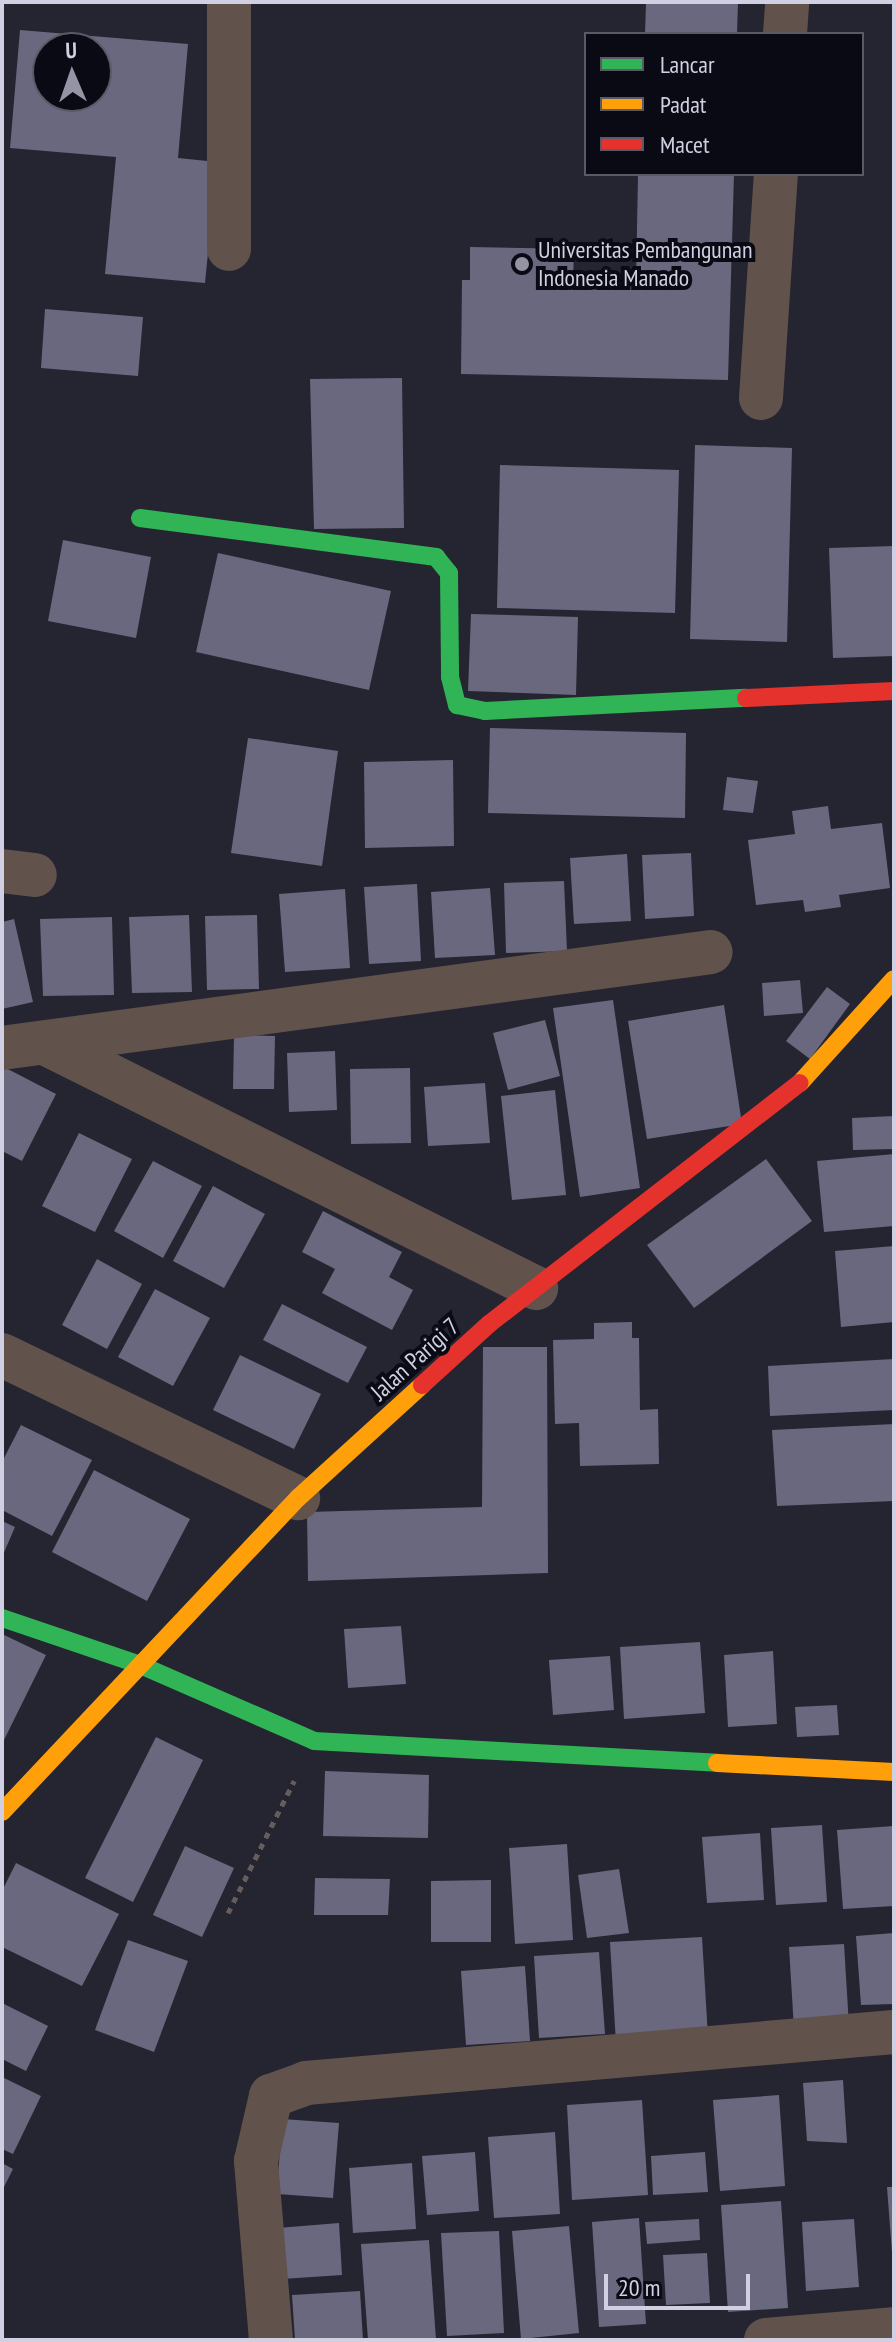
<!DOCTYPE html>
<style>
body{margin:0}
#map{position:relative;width:896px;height:2342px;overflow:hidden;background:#252431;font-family:"PT Sans Narrow",sans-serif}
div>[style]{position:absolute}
.building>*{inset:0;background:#69687e}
.path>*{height:5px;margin-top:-2.5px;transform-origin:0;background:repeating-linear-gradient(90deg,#655c5b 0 6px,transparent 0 12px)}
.street>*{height:44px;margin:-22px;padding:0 22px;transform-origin:22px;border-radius:22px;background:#61534c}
.fast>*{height:18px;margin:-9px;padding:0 9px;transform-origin:9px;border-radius:9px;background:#30b455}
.slow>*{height:18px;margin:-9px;padding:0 9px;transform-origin:9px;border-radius:9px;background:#ff9f0a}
.jam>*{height:18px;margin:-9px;padding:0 9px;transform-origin:9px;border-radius:9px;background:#e5322d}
.dots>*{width:22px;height:22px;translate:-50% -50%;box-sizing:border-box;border:4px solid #0a0a15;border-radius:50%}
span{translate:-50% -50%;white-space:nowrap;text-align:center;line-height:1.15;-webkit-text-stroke:8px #0a0a15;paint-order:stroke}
.poi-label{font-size:24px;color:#d0d0e2}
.left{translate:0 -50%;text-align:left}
.street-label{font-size:24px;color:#d0d0e2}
.frame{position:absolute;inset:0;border:4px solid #d0d0e2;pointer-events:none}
.legend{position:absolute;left:584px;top:32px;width:280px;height:144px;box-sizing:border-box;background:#0a0a15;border:2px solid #595967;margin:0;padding:10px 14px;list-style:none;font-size:24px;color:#d0d0e2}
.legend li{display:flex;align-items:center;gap:16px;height:40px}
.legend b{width:40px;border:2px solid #595967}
.north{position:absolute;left:32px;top:32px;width:80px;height:80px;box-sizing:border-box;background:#0a0a15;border:2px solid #595967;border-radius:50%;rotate:358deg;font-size:22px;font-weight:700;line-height:32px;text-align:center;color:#d0d0e2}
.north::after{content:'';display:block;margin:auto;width:28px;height:36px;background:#9494a4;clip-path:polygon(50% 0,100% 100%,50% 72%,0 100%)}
.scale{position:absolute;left:604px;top:2274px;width:146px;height:36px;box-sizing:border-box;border:4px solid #d0d0e2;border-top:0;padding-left:10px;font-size:24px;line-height:28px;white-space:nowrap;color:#d0d0e2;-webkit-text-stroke:6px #0a0a15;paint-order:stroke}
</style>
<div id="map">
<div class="building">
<i style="clip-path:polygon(646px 2px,738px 2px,737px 34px,645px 34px)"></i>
<i style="clip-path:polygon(evenodd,20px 30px,188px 44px,178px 158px,217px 162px,205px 283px,105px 274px,116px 157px,10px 148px,20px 30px,48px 48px,96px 48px,96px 96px,48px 96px,48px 48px)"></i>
<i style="clip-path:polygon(638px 174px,734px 174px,728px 380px,461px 374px,462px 280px,470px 280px,470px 247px,574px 249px,573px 282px,636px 283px)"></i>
<i style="clip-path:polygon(45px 309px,143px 317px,138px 376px,41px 368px)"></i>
<i style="clip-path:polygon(402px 378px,404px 528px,314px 529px,310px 379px)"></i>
<i style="clip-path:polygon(695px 445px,792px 448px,787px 642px,690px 639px)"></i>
<i style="clip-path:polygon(500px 465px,679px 470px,675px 613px,497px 608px)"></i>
<i style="clip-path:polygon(63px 540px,151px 557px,136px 638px,48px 621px)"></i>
<i style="clip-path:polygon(894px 546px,894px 656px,833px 658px,829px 548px)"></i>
<i style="clip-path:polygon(218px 553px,391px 591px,369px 690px,196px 652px)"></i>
<i style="clip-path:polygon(471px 614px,578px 617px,576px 695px,468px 691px)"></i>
<i style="clip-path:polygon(490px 728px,686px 733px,685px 818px,488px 813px)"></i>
<i style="clip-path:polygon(248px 738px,338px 751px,322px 866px,231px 853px)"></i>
<i style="clip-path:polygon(453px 760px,454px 846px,365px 848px,364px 762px)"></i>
<i style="clip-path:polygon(727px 777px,758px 781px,753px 813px,723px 810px)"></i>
<i style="clip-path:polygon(828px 806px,831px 829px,882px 823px,890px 888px,839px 895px,841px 907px,805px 912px,803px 900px,756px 905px,748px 840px,795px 834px,792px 811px)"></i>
<i style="clip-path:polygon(691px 853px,694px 916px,645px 919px,642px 855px)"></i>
<i style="clip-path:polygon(627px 854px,631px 921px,574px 924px,570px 858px)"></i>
<i style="clip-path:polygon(564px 881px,567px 951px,506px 953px,504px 883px)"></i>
<i style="clip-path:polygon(417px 884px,421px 961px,369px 964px,364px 887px)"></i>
<i style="clip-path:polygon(490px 888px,495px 955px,435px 958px,431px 892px)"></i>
<i style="clip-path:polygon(345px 889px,350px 968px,285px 972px,279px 894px)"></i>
<i style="clip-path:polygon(189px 915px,192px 992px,132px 993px,129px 917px)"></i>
<i style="clip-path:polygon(257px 915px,259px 989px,207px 990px,205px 916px)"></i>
<i style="clip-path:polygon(112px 917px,114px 995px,43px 996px,40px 919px)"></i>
<i style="clip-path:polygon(14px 919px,33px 1002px,2px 1009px,2px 922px)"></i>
<i style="clip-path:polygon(800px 980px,803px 1013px,764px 1016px,762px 983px)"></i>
<i style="clip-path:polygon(827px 987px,850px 1004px,810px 1059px,786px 1041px)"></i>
<i style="clip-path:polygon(613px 1000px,640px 1188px,580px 1197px,553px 1008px)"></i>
<i style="clip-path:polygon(724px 1005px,742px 1124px,647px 1139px,628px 1021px)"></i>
<i style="clip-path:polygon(545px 1020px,560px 1076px,508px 1090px,493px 1033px)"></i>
<i style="clip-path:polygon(234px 1035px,275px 1036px,274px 1089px,233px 1089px)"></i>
<i style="clip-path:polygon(335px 1051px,337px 1110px,289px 1112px,287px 1053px)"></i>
<i style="clip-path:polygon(2px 1066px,56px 1094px,22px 1161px,2px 1151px)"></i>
<i style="clip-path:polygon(410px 1068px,411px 1143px,351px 1144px,350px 1069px)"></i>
<i style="clip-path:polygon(485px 1083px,490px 1143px,428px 1146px,424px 1087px)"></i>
<i style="clip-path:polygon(555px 1090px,566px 1195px,512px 1200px,501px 1096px)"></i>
<i style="clip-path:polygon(894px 1116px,894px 1149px,853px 1150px,852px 1118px)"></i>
<i style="clip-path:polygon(79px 1133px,132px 1159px,95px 1232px,42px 1206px)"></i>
<i style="clip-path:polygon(894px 1154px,894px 1226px,824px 1232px,817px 1161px)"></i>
<i style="clip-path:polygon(766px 1159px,812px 1221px,694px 1308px,647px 1245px)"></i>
<i style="clip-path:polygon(153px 1161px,202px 1186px,163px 1258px,114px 1231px)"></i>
<i style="clip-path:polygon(213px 1186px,265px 1214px,224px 1288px,173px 1261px)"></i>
<i style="clip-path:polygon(323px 1211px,402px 1252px,389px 1277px,413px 1290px,392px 1330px,322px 1293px,335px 1269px,302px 1252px)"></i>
<i style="clip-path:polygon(894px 1246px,894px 1322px,841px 1327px,835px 1251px)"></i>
<i style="clip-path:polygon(97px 1259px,142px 1284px,107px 1349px,62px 1325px)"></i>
<i style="clip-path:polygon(155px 1289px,210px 1318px,173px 1386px,118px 1357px)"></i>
<i style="clip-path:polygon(282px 1304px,367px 1347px,348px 1383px,263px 1340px)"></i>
<i style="clip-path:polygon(632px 1322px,632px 1338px,639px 1338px,640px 1410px,658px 1409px,659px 1464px,580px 1466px,579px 1423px,555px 1424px,553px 1340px,594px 1339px,594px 1323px)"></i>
<i style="clip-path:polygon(483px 1347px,547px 1347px,548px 1573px,308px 1581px,307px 1512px,482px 1507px)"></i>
<i style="clip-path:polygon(240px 1355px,321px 1394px,294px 1449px,213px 1410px)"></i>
<i style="clip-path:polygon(894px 1359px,894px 1410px,770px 1416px,768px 1366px)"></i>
<i style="clip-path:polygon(894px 1424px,894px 1501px,777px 1506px,772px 1430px)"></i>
<i style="clip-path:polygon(21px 1425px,92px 1460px,52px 1536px,2px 1510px,2px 1462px)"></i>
<i style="clip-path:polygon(94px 1470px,190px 1519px,147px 1601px,52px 1552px)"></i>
<i style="clip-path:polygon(2px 1521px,15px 1527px,2px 1557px)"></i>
<i style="clip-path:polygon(401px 1626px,406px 1684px,348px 1688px,344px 1629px)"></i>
<i style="clip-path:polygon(2px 1634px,46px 1655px,2px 1744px)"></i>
<i style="clip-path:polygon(700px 1642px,705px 1713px,624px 1719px,620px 1647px)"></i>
<i style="clip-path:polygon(773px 1651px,777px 1724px,728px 1727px,724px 1655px)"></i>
<i style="clip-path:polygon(610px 1656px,614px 1710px,553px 1715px,549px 1660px)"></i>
<i style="clip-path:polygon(837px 1705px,839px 1735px,797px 1737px,795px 1707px)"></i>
<i style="clip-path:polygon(156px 1737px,203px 1760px,133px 1902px,85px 1878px)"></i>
<i style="clip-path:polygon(325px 1771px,429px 1775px,428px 1838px,323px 1836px)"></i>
<i style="clip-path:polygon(822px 1825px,827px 1902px,776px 1905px,771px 1828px)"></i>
<i style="clip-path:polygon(894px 1826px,894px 1906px,843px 1909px,837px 1830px)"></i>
<i style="clip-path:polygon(760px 1833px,764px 1900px,707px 1903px,702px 1837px)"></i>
<i style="clip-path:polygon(567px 1844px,573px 1940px,515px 1944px,509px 1848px)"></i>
<i style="clip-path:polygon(185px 1846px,234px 1868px,202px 1937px,153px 1915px)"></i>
<i style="clip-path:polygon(16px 1863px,119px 1914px,82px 1986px,2px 1947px,2px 1891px)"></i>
<i style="clip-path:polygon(619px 1869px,629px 1933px,587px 1938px,578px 1875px)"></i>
<i style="clip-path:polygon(315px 1878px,390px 1879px,388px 1915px,314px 1915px)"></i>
<i style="clip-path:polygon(491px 1880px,491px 1942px,431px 1942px,431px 1881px)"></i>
<i style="clip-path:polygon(894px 1933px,894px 2004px,861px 2005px,856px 1936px)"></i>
<i style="clip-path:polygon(702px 1937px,708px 2037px,616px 2044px,610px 1942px)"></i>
<i style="clip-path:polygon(128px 1940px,188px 1961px,154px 2052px,95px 2030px)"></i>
<i style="clip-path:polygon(844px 1944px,849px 2026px,794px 2029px,789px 1947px)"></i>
<i style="clip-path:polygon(599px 1952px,605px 2034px,539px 2038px,534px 1956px)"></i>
<i style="clip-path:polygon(525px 1966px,530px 2041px,466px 2045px,461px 1971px)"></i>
<i style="clip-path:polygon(2px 2003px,48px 2026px,26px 2071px,2px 2059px)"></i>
<i style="clip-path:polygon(2px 2077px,41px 2096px,13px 2154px,2px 2149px)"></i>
<i style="clip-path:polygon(843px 2080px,847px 2143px,807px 2141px,803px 2083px)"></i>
<i style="clip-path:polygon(779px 2095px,785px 2186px,720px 2191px,713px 2100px)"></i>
<i style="clip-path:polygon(642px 2100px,648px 2195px,572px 2200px,567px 2105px)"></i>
<i style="clip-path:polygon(282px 2119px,339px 2123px,333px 2198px,277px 2194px)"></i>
<i style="clip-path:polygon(555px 2132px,560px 2214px,494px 2218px,488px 2137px)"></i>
<i style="clip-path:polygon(475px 2152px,479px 2211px,427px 2215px,422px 2156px)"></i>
<i style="clip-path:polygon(705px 2152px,708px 2192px,653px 2195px,651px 2156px)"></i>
<i style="clip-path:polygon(2px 2163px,13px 2169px,2px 2191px)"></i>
<i style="clip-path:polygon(412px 2163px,416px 2229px,353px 2233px,349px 2168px)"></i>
<i style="clip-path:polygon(887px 2187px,894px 2187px,894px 2253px,892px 2253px)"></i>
<i style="clip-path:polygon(781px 2201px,788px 2308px,728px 2312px,721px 2205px)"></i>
<i style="clip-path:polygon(639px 2218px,646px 2324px,599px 2327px,592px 2222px)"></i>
<i style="clip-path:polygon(699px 2219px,700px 2240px,647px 2244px,645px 2222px)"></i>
<i style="clip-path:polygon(854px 2219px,859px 2287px,806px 2291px,802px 2222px)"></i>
<i style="clip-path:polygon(339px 2223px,342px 2275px,282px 2279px,278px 2228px)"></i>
<i style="clip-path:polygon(569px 2226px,579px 2333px,521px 2339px,512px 2231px)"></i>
<i style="clip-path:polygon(499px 2231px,504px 2333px,447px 2336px,441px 2233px)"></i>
<i style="clip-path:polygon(429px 2240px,436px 2340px,368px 2340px,361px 2244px)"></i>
<i style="clip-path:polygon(707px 2253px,710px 2303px,666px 2305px,663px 2255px)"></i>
<i style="clip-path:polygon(360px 2291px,363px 2340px,295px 2340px,292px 2295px)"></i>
</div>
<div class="path">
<i style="left:228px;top:1913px;width:148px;rotate:-63.4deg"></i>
</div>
<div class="street">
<i style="left:785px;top:34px;width:32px;rotate:-86deg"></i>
<i style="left:229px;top:249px;width:247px;rotate:-90deg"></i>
<i style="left:761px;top:398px;width:225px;rotate:-86.2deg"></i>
<i style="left:2px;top:871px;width:33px;rotate:7deg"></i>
<i style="left:45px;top:1043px;width:549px;rotate:26.52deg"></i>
<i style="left:2px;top:1048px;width:715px;rotate:-7.71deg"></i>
<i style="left:2px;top:1355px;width:329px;rotate:25.8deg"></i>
<i style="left:271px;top:2340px;width:180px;rotate:-94.8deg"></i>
<i style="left:256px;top:2161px;width:67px;rotate:-77deg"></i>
<i style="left:271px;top:2096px;width:37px;rotate:-20deg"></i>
<i style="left:306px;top:2083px;width:590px;rotate:-4.96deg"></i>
<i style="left:766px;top:2340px;width:128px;rotate:-4.9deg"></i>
</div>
<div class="fast">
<i style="left:140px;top:518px;width:299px;rotate:7.5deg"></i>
<i style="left:436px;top:557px;width:21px;rotate:51deg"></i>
<i style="left:449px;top:573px;width:104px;rotate:89.4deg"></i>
<i style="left:450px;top:677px;width:29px;rotate:76deg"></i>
<i style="left:457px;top:705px;width:29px;rotate:12deg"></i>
<i style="left:485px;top:711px;width:261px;rotate:-2.9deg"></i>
<i style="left:2px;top:1618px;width:144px;rotate:18.7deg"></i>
<i style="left:138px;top:1664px;width:192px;rotate:23.6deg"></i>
<i style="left:314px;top:1741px;width:404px;rotate:3.1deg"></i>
</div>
<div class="slow">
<i style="left:800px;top:1083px;width:140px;rotate:-47.9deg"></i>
<i style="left:717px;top:1763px;width:177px;rotate:2.9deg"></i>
<i style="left:2px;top:1812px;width:432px;rotate:-46.7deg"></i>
<i style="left:298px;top:1498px;width:168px;rotate:-42.3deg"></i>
</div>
<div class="jam">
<i style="left:746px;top:698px;width:148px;rotate:-2.7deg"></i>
<i style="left:422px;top:1385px;width:91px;rotate:-42.3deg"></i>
<i style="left:489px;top:1324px;width:393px;rotate:-37.8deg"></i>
</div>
<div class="dots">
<i style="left:522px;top:264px;background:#9494a4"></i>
</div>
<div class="poi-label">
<span class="left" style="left:538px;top:264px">Universitas Pembangunan<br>Indonesia Manado</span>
</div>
<div class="street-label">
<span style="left:415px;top:1359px;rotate:-42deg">Jalan Parigi 7</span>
</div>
<div class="frame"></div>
<ul class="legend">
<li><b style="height:10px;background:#30b455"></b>Lancar</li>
<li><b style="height:10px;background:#ff9f0a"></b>Padat</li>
<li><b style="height:10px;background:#e5322d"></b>Macet</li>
</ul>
<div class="north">U</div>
<div class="scale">20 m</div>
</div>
